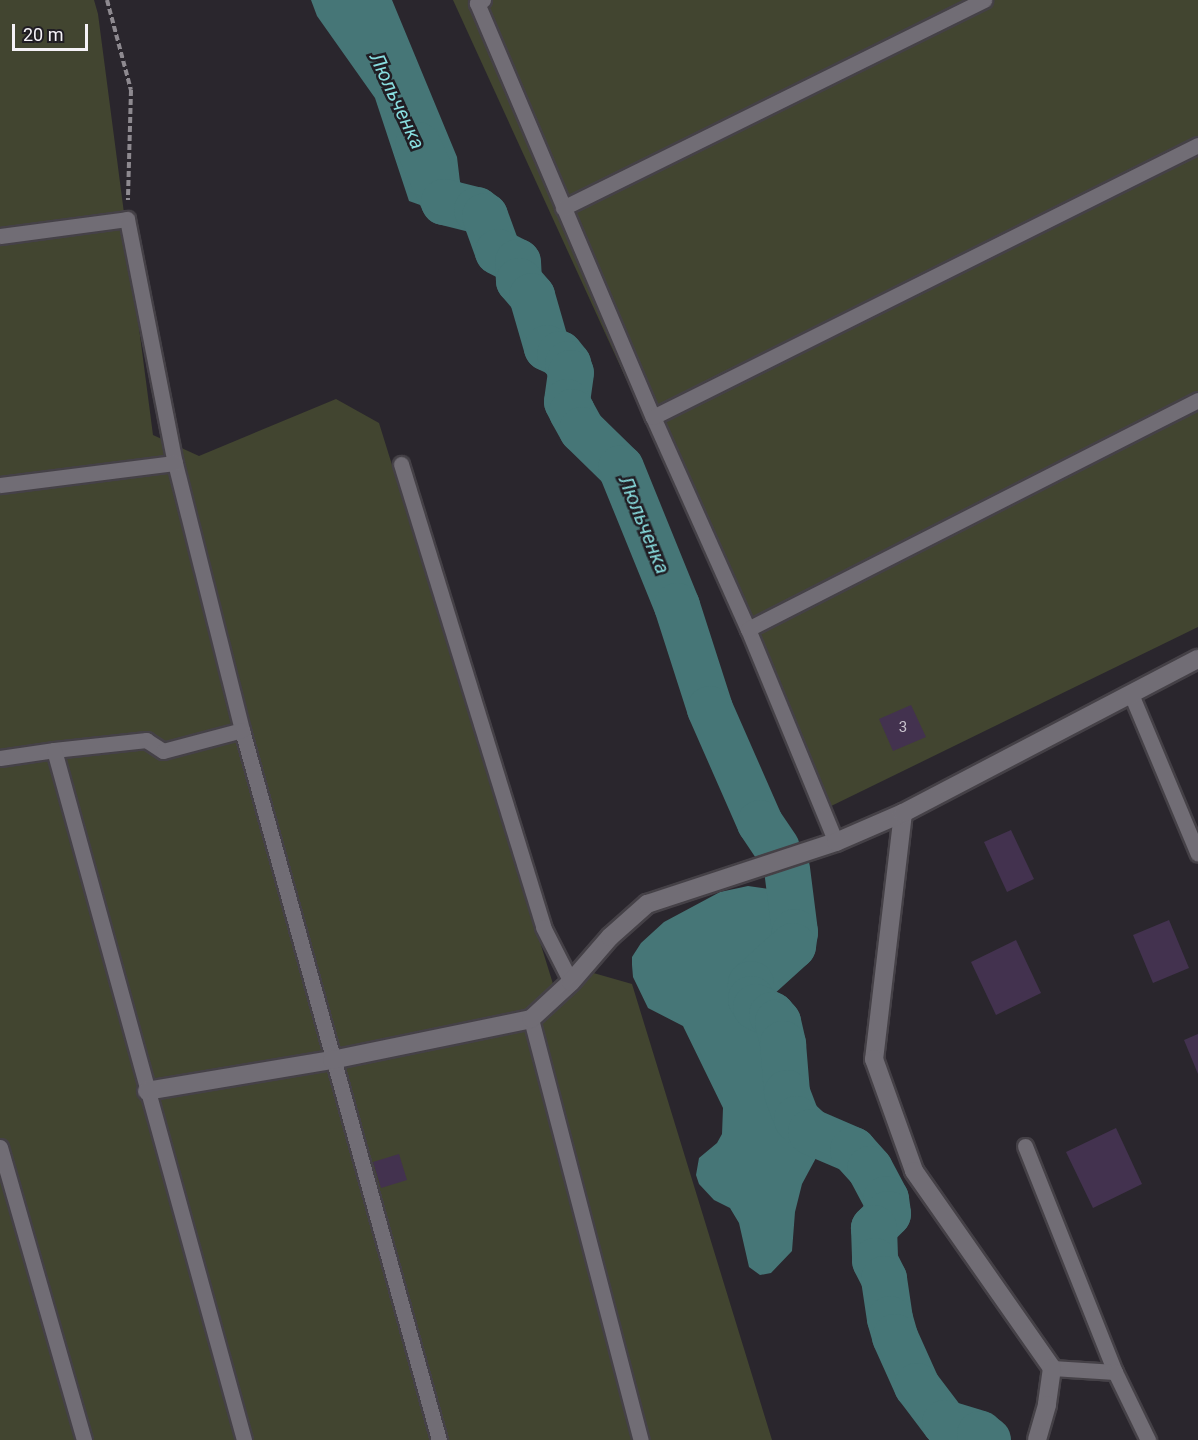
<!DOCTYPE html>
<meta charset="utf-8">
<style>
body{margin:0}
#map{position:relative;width:1198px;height:1440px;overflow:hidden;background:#2a262d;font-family:Roboto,sans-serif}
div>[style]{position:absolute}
.green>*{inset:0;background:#424530}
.water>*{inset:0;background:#467677}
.river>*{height:46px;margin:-23px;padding:0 23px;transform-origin:23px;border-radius:23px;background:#467677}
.building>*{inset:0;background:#43324f}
.path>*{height:4px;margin-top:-2px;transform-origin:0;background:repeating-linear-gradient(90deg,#8e8a90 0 6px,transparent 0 9px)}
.roads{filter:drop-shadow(2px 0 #454147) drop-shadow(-2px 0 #454147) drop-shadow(0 2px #454147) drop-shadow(0 -2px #454147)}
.service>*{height:15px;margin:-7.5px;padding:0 7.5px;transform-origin:7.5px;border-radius:7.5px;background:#716d75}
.minor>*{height:18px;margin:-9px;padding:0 9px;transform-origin:9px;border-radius:9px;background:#716d75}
span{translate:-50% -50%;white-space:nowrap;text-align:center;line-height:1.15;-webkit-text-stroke:5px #201d23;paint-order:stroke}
.number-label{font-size:15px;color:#c8c2cd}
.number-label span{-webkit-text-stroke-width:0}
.water-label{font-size:20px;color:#88dddf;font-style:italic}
.scale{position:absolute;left:12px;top:24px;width:76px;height:27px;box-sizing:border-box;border:3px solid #f5f2f7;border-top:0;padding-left:8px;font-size:18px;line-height:21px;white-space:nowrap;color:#f5f2f7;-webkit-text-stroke:4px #201d23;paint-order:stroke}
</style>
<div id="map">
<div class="green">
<i style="clip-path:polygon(0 0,94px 0,98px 14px,153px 435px,199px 456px,336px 399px,379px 423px,558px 1000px,590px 972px,632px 984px,772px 1440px,0 1440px)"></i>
<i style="clip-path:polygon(453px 0,1198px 0,1198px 627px,823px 810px)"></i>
</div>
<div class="water">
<i style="clip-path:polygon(311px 0,392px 0,457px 157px,460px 182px,450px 200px,423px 206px,409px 201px,375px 98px,317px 16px)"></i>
<i style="clip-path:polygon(748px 886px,769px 889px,780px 895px,787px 903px,793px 919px,793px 946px,786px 955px,759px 976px,751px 984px,750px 992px,756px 1007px,772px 1015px,778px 1022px,791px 1109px,797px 1119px,811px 1132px,816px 1158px,802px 1184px,795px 1212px,792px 1251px,771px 1273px,760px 1275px,749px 1267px,739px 1223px,730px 1208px,714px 1200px,699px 1184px,696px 1175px,699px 1158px,717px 1143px,722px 1134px,723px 1108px,683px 1026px,648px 1008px,633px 977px,632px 965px,632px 957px,641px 943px,664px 922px,720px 892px)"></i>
</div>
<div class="river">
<i style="left:418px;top:145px;width:63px;rotate:65.5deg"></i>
<i style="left:444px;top:202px;width:34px;rotate:14deg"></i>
<i style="left:477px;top:210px;width:10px;rotate:37deg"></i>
<i style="left:485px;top:216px;width:38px;rotate:70deg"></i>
<i style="left:498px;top:252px;width:22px;rotate:27deg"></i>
<i style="left:518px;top:262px;width:19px;rotate:87deg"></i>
<i style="left:519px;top:281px;width:20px;rotate:49deg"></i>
<i style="left:532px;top:296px;width:54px;rotate:73.9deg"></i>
<i style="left:547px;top:348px;width:14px;rotate:25deg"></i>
<i style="left:560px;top:354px;width:13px;rotate:51deg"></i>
<i style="left:568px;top:364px;width:9px;rotate:72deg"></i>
<i style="left:571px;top:373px;width:29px;rotate:98deg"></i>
<i style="left:567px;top:402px;width:11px;rotate:63deg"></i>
<i style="left:572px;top:412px;width:21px;rotate:61deg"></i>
<i style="left:582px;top:430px;width:54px;rotate:44.3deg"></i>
<i style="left:621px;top:468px;width:149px;rotate:67.9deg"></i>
<i style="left:677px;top:606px;width:108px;rotate:72.2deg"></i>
<i style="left:710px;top:709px;width:124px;rotate:66.3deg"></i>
<i style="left:760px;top:823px;width:30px;rotate:56deg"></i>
<i style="left:787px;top:869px;width:64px;rotate:82.8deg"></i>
<i style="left:795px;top:932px;width:14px;rotate:98deg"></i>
<i style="left:793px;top:946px;width:57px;rotate:137.9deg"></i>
<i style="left:751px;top:984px;width:15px;rotate:90deg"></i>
<i style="left:751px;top:999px;width:9px;rotate:58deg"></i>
<i style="left:756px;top:1007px;width:18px;rotate:27deg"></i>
<i style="left:772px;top:1015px;width:9px;rotate:49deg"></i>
<i style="left:778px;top:1022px;width:23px;rotate:77deg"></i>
<i style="left:783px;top:1044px;width:49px;rotate:85.3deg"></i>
<i style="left:787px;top:1093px;width:28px;rotate:69deg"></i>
<i style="left:797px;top:1119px;width:19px;rotate:43deg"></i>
<i style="left:811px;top:1132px;width:46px;rotate:23.2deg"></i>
<i style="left:853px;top:1150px;width:25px;rotate:48deg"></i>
<i style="left:870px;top:1169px;width:34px;rotate:62deg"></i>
<i style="left:886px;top:1199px;width:15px;rotate:82deg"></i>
<i style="left:888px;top:1214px;width:20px;rotate:135deg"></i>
<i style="left:874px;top:1228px;width:33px;rotate:88deg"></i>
<i style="left:875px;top:1261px;width:20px;rotate:63deg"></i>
<i style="left:884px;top:1279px;width:40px;rotate:81.5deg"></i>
<i style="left:890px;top:1319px;width:19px;rotate:74deg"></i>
<i style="left:895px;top:1337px;width:54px;rotate:65.8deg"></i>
<i style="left:917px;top:1386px;width:46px;rotate:52.9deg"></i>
<i style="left:945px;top:1423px;width:37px;rotate:17deg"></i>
<i style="left:980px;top:1434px;width:10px;rotate:37deg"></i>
</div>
<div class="building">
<i style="clip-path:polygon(911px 705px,926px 737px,893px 751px,879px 719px)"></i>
<i style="clip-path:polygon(1011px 830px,1034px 879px,1007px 892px,984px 842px)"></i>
<i style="clip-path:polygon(1169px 920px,1189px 968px,1153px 983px,1133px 935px)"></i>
<i style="clip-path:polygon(1016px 940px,1041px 993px,996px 1015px,971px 962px)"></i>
<i style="clip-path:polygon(1198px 1034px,1198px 1074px,1184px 1040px)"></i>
<i style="clip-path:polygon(1116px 1128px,1142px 1184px,1093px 1208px,1066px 1152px)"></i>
<i style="clip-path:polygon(399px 1154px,407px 1180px,381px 1188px,373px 1162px)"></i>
</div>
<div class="path">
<i style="left:107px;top:0;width:93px;rotate:75.1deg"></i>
<i style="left:131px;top:90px;width:110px;rotate:91.6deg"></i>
</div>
<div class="roads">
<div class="service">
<i style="left:483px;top:0;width:7px;rotate:153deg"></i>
<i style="left:477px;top:3px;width:450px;rotate:67deg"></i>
<i style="left:653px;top:417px;width:232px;rotate:65.9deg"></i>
<i style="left:748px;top:629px;width:230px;rotate:67.6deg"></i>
<i style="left:563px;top:208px;width:470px;rotate:-26.3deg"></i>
<i style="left:0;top:236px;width:128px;rotate:-7.6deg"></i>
<i style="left:127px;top:219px;width:249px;rotate:78.9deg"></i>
<i style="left:175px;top:463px;width:275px;rotate:75.9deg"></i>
<i style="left:242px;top:730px;width:737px;rotate:74.49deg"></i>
<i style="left:653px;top:417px;width:609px;rotate:-26.52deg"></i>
<i style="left:401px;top:464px;width:484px;rotate:72.9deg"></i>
<i style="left:543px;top:927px;width:62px;rotate:63deg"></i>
<i style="left:0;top:485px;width:176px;rotate:-7.2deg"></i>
<i style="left:748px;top:629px;width:505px;rotate:-26.97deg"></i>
<i style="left:1131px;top:694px;width:173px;rotate:67.3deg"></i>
<i style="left:54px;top:750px;width:93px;rotate:-6.2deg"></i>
<i style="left:146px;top:740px;width:20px;rotate:33deg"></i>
<i style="left:163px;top:751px;width:82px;rotate:-14.9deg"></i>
<i style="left:0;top:758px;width:55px;rotate:-8.4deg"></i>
<i style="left:54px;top:750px;width:716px;rotate:74.6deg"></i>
<i style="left:531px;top:1019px;width:435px;rotate:75.4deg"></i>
<i style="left:1025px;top:1146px;width:243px;rotate:68.3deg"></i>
<i style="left:0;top:1147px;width:305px;rotate:74deg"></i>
<i style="left:1052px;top:1368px;width:63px;rotate:3.6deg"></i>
<i style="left:1115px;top:1372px;width:76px;rotate:64.1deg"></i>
</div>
<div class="minor">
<i style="left:903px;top:813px;width:248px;rotate:96.7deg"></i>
<i style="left:874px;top:1059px;width:119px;rotate:70.3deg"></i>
<i style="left:914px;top:1171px;width:241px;rotate:55deg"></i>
<i style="left:1052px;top:1368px;width:37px;rotate:98deg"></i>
<i style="left:1047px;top:1405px;width:36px;rotate:106deg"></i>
<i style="left:147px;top:1091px;width:188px;rotate:-9.5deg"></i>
<i style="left:332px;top:1060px;width:203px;rotate:-11.6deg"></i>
<i style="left:531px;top:1019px;width:54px;rotate:-42.8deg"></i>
<i style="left:571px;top:982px;width:60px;rotate:-49.1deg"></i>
<i style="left:610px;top:937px;width:50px;rotate:-41.7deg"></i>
<i style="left:647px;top:904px;width:199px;rotate:-18.2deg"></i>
<i style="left:836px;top:842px;width:73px;rotate:-23.4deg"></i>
<i style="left:903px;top:813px;width:333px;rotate:-27.6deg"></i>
</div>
</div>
<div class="number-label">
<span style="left:903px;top:728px">3</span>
</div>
<div class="water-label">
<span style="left:397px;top:101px;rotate:65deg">Люльченка</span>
<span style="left:644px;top:525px;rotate:68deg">Люльченка</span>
</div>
<div class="scale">20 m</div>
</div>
